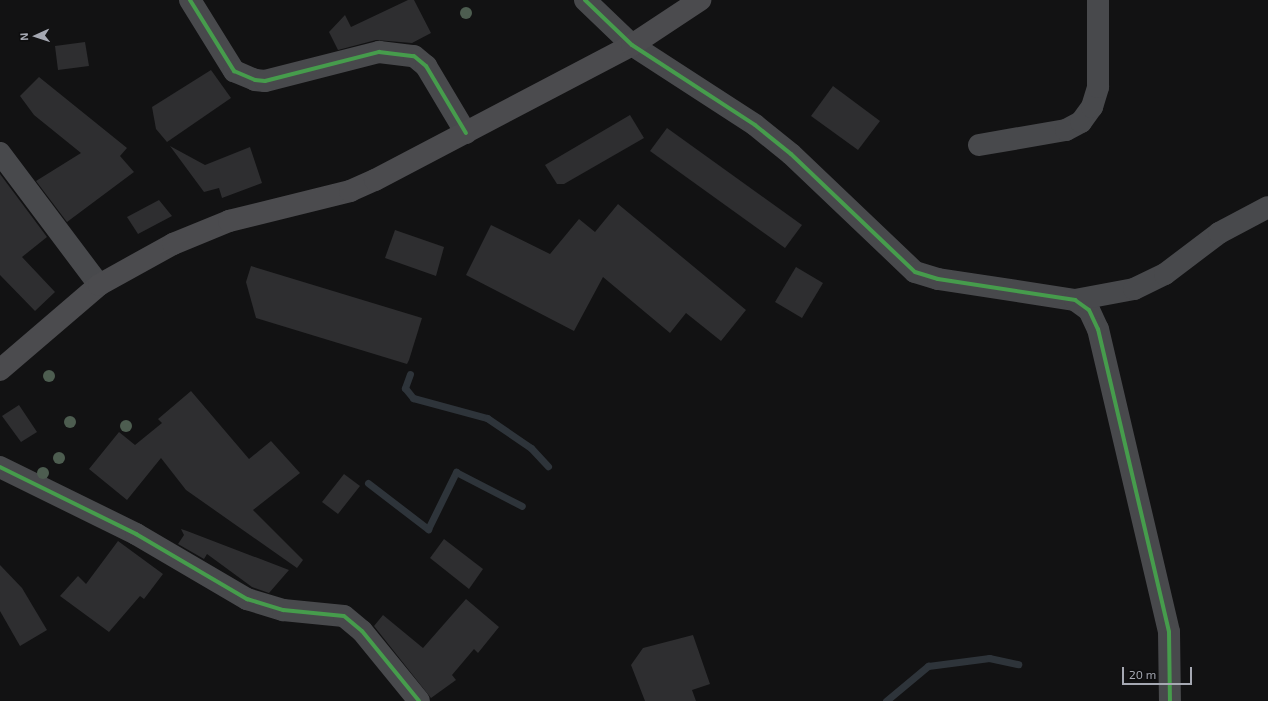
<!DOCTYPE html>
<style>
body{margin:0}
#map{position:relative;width:1268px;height:701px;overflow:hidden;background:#121213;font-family:"Exo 2",sans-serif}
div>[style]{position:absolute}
.stream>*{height:7px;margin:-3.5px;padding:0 3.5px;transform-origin:3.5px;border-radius:3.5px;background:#2e343a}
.building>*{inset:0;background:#2e2e30}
.minor>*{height:22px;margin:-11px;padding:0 11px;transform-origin:11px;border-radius:11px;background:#48494c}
.major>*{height:22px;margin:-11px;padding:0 11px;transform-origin:11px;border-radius:11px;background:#4b4b4e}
.cycleway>*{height:4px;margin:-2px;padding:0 2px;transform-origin:2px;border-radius:2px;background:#469c4c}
.trees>*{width:12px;height:12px;margin:-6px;border-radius:50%;background:#4d5d50}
span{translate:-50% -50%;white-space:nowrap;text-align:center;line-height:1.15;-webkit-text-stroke:3.5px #0d0d0e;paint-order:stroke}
.north{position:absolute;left:16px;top:16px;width:40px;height:40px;-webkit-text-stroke:3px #0d0d0e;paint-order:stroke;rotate:267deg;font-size:11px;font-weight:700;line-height:16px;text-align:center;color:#a5a8b2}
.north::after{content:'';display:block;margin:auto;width:14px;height:18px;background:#a5a8b2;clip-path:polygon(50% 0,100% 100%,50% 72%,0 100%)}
.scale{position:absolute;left:1122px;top:667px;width:70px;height:18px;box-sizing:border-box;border:2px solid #a5a8b2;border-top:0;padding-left:5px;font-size:12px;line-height:14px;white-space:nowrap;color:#a5a8b2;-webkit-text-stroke:3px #0d0d0e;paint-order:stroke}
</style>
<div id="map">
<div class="stream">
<i style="left:410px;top:374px;width:15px;rotate:110deg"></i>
<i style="left:405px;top:388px;width:13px;rotate:51deg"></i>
<i style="left:413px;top:398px;width:77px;rotate:15.1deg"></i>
<i style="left:487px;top:418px;width:53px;rotate:34.3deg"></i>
<i style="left:531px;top:448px;width:25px;rotate:47deg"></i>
<i style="left:368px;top:483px;width:76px;rotate:37.5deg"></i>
<i style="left:428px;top:529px;width:64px;rotate:-63.8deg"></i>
<i style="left:456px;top:472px;width:74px;rotate:27.3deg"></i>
<i style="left:886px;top:701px;width:55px;rotate:-39.8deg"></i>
<i style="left:928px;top:666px;width:62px;rotate:-7.5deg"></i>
<i style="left:989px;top:658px;width:30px;rotate:12deg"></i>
</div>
<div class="building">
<i style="clip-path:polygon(408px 0,414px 0,431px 33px,412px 43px,376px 40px,338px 50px,329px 32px,345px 15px,351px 27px)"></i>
<i style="clip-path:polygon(85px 42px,89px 66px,58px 70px,55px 46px)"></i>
<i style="clip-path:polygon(211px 70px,231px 98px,167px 142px,156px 129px,152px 107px)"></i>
<i style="clip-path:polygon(39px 77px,127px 148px,120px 156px,134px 172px,67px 222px,36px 181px,81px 153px,34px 115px,20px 96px)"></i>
<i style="clip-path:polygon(833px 86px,880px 121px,858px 150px,811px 116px)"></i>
<i style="clip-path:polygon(630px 115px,644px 138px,564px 184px,557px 184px,545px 165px)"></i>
<i style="clip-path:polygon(667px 128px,802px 225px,785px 248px,650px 151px)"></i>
<i style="clip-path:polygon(170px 146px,205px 165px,250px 147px,262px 183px,222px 198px,219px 188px,204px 192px)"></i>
<i style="clip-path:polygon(0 174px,47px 237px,22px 257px,55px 292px,35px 311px,0 275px)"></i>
<i style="clip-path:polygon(159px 200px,172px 216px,138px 234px,127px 217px)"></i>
<i style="clip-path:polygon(618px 204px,746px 310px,721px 341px,686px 313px,670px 333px,603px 277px,574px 331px,466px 275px,491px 225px,550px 254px,579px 219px,595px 232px)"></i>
<i style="clip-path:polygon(395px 230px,444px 247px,436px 276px,385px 258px)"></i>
<i style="clip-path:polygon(251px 266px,422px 318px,409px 360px,407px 364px,256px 318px,246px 282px)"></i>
<i style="clip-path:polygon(796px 267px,823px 283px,802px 318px,775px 302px)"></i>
<i style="clip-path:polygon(191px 391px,249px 459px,271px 441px,300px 473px,253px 510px,303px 560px,297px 568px,186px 490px,161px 458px,127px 500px,89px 469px,119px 432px,135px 445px,162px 423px,158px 419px)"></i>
<i style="clip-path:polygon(19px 405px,37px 432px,21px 442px,2px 416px)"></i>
<i style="clip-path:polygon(344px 474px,360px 486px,338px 514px,322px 502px)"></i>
<i style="clip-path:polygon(181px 529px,187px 531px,289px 570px,269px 593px,252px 587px,207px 554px,204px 559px,178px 544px,184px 535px)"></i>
<i style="clip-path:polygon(444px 539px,483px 569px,469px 589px,430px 558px)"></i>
<i style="clip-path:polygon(118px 541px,163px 574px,144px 599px,140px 596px,109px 632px,60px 596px,78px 576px,86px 584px)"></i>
<i style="clip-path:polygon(0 565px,22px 588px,47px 630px,20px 646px,0 611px)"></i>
<i style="clip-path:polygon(466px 599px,499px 627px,478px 653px,474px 649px,452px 675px,456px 680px,431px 698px,374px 626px,383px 615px,423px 648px)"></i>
<i style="clip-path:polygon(693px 635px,710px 684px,692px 690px,696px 701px,645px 701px,631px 665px,643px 648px)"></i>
</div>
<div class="minor">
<i style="left:190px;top:0;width:84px;rotate:58.2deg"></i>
<i style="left:234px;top:71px;width:23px;rotate:23deg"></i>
<i style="left:255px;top:80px;width:10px;rotate:6deg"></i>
<i style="left:265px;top:81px;width:118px;rotate:-14.3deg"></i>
<i style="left:379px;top:52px;width:35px;rotate:7deg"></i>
<i style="left:414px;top:56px;width:16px;rotate:40deg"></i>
<i style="left:426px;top:66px;width:78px;rotate:59.2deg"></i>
<i style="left:585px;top:0;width:65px;rotate:43.8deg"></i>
<i style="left:632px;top:45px;width:147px;rotate:33deg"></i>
<i style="left:755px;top:125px;width:46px;rotate:38.9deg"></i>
<i style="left:791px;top:154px;width:171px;rotate:43.6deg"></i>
<i style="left:915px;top:272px;width:24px;rotate:17deg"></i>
<i style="left:938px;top:279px;width:139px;rotate:8.7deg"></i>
<i style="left:1075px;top:300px;width:17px;rotate:36deg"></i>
<i style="left:1089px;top:310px;width:21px;rotate:65deg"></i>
<i style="left:1098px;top:329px;width:311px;rotate:76.8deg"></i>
<i style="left:1169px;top:632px;width:69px;rotate:89.2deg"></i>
<i style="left:979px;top:145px;width:88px;rotate:-9.8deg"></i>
<i style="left:1066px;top:130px;width:17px;rotate:-28deg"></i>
<i style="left:1081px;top:122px;width:19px;rotate:-54deg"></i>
<i style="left:1092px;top:107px;width:21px;rotate:-73deg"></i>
<i style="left:1098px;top:87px;width:87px;rotate:-90deg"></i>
<i style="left:0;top:153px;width:165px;rotate:53.1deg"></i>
<i style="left:1075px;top:300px;width:60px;rotate:-10.6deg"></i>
<i style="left:1134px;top:289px;width:34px;rotate:-26deg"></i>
<i style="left:1165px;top:274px;width:68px;rotate:-37.2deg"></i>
<i style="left:1219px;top:233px;width:55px;rotate:-28deg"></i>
<i style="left:0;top:467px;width:152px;rotate:26.2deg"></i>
<i style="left:136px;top:534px;width:129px;rotate:30.4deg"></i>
<i style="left:247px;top:599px;width:38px;rotate:17deg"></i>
<i style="left:283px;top:610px;width:61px;rotate:5.6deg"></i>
<i style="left:344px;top:616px;width:23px;rotate:40deg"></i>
<i style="left:362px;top:631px;width:90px;rotate:50.8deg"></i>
</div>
<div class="major">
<i style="left:0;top:370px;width:130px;rotate:-40.6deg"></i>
<i style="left:99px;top:285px;width:85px;rotate:-29deg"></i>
<i style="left:173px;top:244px;width:61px;rotate:-22.3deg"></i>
<i style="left:229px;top:221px;width:125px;rotate:-13.9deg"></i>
<i style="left:350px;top:191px;width:27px;rotate:-24deg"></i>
<i style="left:375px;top:180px;width:290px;rotate:-27.7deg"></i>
<i style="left:632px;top:45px;width:82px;rotate:-33.5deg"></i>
</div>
<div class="cycleway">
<i style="left:190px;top:0;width:84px;rotate:58.2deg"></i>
<i style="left:234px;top:71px;width:23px;rotate:23deg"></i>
<i style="left:255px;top:80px;width:10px;rotate:6deg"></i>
<i style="left:265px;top:81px;width:118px;rotate:-14.3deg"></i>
<i style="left:379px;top:52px;width:35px;rotate:7deg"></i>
<i style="left:414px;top:56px;width:16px;rotate:40deg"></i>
<i style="left:426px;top:66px;width:78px;rotate:59.2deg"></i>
<i style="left:585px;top:0;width:65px;rotate:43.8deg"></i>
<i style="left:632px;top:45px;width:147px;rotate:33deg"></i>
<i style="left:755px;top:125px;width:46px;rotate:38.9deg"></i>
<i style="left:791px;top:154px;width:171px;rotate:43.6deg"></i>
<i style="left:915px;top:272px;width:24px;rotate:17deg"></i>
<i style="left:938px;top:279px;width:139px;rotate:8.7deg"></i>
<i style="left:1075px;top:300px;width:17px;rotate:36deg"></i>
<i style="left:1089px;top:310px;width:21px;rotate:65deg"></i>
<i style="left:1098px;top:329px;width:311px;rotate:76.8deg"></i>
<i style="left:1169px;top:632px;width:69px;rotate:89.2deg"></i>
<i style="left:0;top:467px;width:152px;rotate:26.2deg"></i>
<i style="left:136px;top:534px;width:129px;rotate:30.4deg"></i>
<i style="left:247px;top:599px;width:38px;rotate:17deg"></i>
<i style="left:283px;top:610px;width:61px;rotate:5.6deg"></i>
<i style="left:344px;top:616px;width:23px;rotate:40deg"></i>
<i style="left:362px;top:631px;width:90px;rotate:50.8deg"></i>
</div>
<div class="trees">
<i style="left:466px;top:13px"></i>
<i style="left:49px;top:376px"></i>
<i style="left:70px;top:422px"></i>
<i style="left:126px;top:426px"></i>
<i style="left:59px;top:458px"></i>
<i style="left:43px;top:473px"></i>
</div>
<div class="north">N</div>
<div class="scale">20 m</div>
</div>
